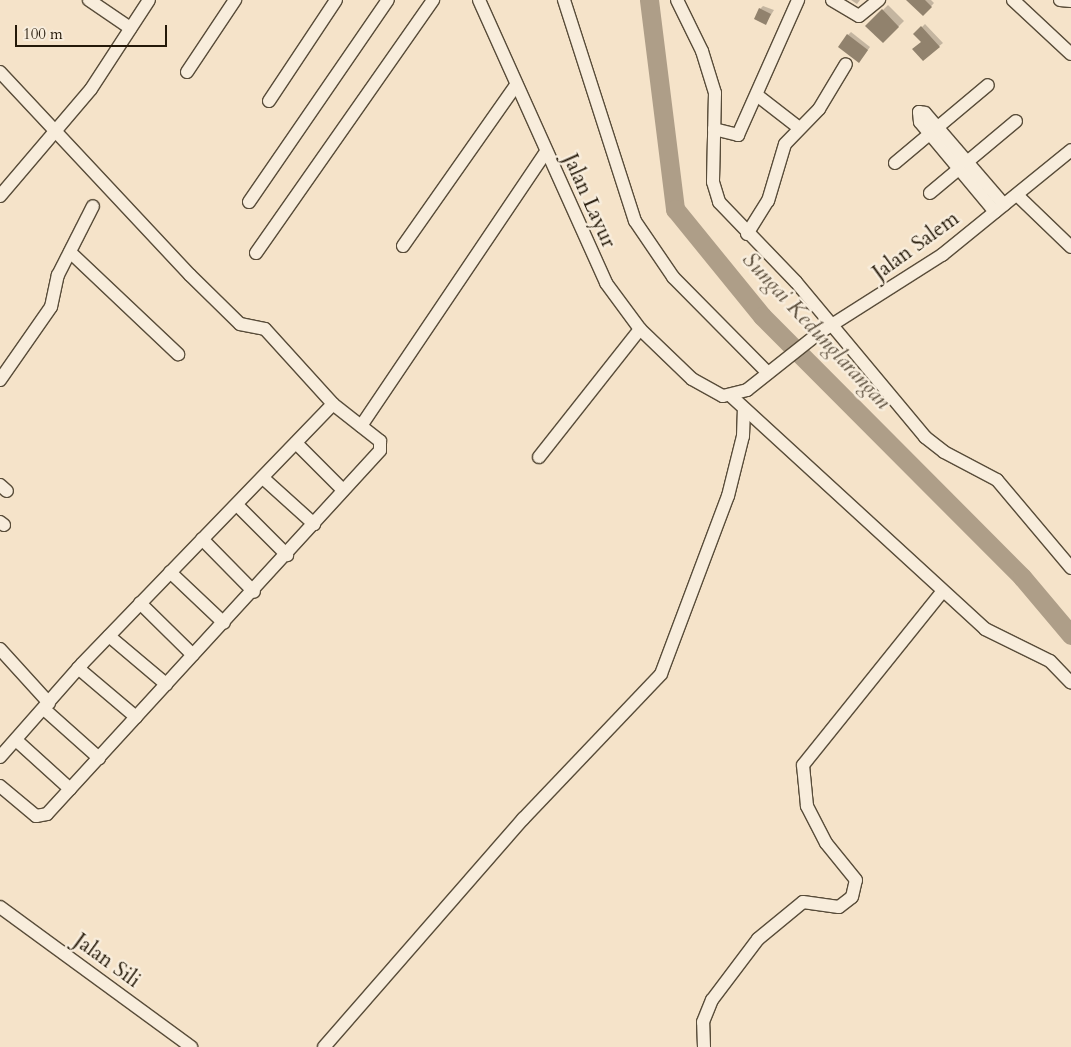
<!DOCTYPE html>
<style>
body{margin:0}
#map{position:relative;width:1071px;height:1047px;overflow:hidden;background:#f5e3c9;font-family:Cardo,serif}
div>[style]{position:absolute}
.shadow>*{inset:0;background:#0003}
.river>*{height:19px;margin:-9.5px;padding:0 9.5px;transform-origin:9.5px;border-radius:9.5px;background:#ae9e88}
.building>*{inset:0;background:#91826d}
.roads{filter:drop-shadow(1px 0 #584c39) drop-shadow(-1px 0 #584c39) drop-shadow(0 1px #584c39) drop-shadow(0 -1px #584c39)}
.minor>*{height:12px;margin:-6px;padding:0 6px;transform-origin:6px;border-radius:6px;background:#f8eddc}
span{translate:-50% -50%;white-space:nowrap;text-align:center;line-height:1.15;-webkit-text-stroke:5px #f8eddc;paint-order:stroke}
.street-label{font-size:21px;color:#241909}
.water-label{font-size:22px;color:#5b4e3c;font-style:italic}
.scale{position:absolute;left:15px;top:25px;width:152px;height:22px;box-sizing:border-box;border:2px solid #241909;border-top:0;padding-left:6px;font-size:15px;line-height:18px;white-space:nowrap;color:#241909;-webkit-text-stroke:4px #f8eddc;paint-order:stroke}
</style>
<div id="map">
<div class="shadow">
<i style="clip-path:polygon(851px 0,860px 0,857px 4px)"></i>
<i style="clip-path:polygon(908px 0,931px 0,934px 3px,923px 15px)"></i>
<i style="clip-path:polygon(888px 5px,904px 21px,883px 42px,867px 26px)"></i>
<i style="clip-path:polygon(763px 6px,774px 10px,766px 23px,760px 9px)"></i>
<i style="clip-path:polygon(925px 24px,943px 43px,923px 59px,922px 42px,915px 34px)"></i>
<i style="clip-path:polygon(851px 32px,870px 47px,862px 58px,848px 35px)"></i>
</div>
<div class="river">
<i style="left:649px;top:0;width:211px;rotate:82.9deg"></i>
<i style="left:675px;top:209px;width:138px;rotate:50.9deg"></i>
<i style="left:762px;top:316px;width:368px;rotate:45.1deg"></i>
<i style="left:1022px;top:577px;width:76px;rotate:49.8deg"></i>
</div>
<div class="building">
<i style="clip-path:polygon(906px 0,925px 0,932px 7px,923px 16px)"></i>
<i style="clip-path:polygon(759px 8px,771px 14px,766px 25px,754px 19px)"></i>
<i style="clip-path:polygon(882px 9px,899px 27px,883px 43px,865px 26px)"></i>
<i style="clip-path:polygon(921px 26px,940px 47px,923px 61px,912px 49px,921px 42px,913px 34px)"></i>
<i style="clip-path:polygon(847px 34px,868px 50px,859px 63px,838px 47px)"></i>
</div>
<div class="roads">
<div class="minor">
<i style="left:89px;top:0;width:50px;rotate:34.3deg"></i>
<i style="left:479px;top:0;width:310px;rotate:65.8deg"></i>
<i style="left:606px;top:283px;width:57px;rotate:53.5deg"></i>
<i style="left:640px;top:329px;width:72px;rotate:43.9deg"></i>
<i style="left:692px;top:379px;width:35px;rotate:29deg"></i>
<i style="left:723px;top:396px;width:25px;rotate:-14deg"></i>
<i style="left:747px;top:390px;width:92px;rotate:-38.4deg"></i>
<i style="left:819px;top:333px;width:146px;rotate:-32.4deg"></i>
<i style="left:942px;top:255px;width:166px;rotate:-39.1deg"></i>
<i style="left:564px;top:0;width:232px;rotate:72.2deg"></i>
<i style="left:635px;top:221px;width:68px;rotate:55.8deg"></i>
<i style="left:673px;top:277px;width:135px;rotate:45.3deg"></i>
<i style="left:677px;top:0;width:57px;rotate:63.9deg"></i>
<i style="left:702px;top:51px;width:44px;rotate:72.8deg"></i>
<i style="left:715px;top:93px;width:89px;rotate:91.3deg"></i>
<i style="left:713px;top:182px;width:21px;rotate:73deg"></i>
<i style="left:719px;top:202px;width:111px;rotate:46.1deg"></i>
<i style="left:796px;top:282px;width:202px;rotate:50.2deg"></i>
<i style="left:925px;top:437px;width:24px;rotate:38deg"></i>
<i style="left:944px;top:452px;width:60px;rotate:27.8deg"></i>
<i style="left:997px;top:480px;width:115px;rotate:49.9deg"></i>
<i style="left:832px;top:0;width:31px;rotate:31deg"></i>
<i style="left:859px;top:16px;width:26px;rotate:-39deg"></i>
<i style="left:1013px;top:0;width:79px;rotate:43deg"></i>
<i style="left:1060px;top:0;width:11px;rotate:5deg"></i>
<i style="left:0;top:72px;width:278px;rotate:46.9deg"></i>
<i style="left:190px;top:275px;width:70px;rotate:44.4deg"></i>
<i style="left:240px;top:324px;width:25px;rotate:11deg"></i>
<i style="left:265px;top:329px;width:101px;rotate:47.8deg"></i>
<i style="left:333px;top:404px;width:361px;rotate:134deg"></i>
<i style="left:82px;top:664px;width:124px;rotate:131.4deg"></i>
<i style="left:187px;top:72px;width:87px;rotate:-56.3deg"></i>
<i style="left:758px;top:96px;width:51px;rotate:37.8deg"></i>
<i style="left:269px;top:101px;width:121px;rotate:-56.4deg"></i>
<i style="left:714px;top:129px;width:25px;rotate:14deg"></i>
<i style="left:738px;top:135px;width:148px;rotate:-66deg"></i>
<i style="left:895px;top:163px;width:121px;rotate:-40deg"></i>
<i style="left:930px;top:193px;width:112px;rotate:-39.9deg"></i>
<i style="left:1017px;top:195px;width:75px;rotate:43.9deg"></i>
<i style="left:0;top:196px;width:140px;rotate:-49.6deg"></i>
<i style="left:91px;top:89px;width:106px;rotate:-56.9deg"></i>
<i style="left:249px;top:202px;width:245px;rotate:-55.5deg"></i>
<i style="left:995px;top:212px;width:117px;rotate:-129.8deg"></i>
<i style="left:920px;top:122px;width:10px;rotate:-96deg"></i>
<i style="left:919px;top:112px;width:6px;rotate:9deg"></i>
<i style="left:925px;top:113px;width:121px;rotate:49.3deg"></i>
<i style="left:747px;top:234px;width:39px;rotate:-58deg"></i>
<i style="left:768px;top:201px;width:59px;rotate:-73.4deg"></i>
<i style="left:785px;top:144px;width:49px;rotate:-45.8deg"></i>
<i style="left:819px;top:109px;width:52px;rotate:-59deg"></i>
<i style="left:403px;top:246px;width:197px;rotate:-54.9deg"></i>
<i style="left:70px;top:252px;width:149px;rotate:43.4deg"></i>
<i style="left:256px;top:253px;width:309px;rotate:-55deg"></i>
<i style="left:0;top:380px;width:89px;rotate:-55.1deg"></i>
<i style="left:51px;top:307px;width:33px;rotate:-78deg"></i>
<i style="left:58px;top:275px;width:77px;rotate:-63.1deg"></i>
<i style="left:731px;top:396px;width:345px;rotate:42.5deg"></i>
<i style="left:985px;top:629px;width:72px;rotate:26.2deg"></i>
<i style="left:1050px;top:661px;width:30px;rotate:46deg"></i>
<i style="left:361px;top:426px;width:331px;rotate:-56deg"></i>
<i style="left:296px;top:443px;width:66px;rotate:45deg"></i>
<i style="left:539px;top:457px;width:163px;rotate:-51.7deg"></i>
<i style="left:263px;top:478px;width:69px;rotate:42deg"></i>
<i style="left:0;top:485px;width:9px;rotate:41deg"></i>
<i style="left:237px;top:505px;width:71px;rotate:45deg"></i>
<i style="left:0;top:522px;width:5px;rotate:37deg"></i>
<i style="left:202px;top:539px;width:74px;rotate:45.5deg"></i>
<i style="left:170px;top:572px;width:74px;rotate:43.4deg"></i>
<i style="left:140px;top:603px;width:74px;rotate:44.5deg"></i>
<i style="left:109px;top:636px;width:75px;rotate:40.1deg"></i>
<i style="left:0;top:649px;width:73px;rotate:47.8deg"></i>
<i style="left:78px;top:668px;width:76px;rotate:40.2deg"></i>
<i style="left:44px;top:709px;width:74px;rotate:41.7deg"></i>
<i style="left:16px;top:740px;width:73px;rotate:42.2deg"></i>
<i style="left:0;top:786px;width:47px;rotate:39.8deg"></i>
<i style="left:36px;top:816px;width:11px;rotate:-10deg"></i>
<i style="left:47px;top:814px;width:493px;rotate:-47.5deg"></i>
<i style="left:380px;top:450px;width:9px;rotate:-90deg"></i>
<i style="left:380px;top:441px;width:60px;rotate:-141.8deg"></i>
<i style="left:0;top:907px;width:237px;rotate:36.2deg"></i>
<i style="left:324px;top:1047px;width:303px;rotate:-48.9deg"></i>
<i style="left:523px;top:819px;width:200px;rotate:-46.4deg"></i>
<i style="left:661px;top:674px;width:190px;rotate:-69.4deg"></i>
<i style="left:728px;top:496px;width:62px;rotate:-76deg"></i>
<i style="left:743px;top:436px;width:25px;rotate:-88deg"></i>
<i style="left:704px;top:1047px;width:25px;rotate:-92deg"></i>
<i style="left:703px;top:1022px;width:24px;rotate:-68deg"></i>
<i style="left:712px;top:1000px;width:76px;rotate:-53deg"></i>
<i style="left:758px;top:939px;width:58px;rotate:-39.4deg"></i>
<i style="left:803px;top:902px;width:36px;rotate:8deg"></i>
<i style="left:839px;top:907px;width:16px;rotate:-38deg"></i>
<i style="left:852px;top:897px;width:17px;rotate:-77deg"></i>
<i style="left:856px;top:880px;width:48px;rotate:-129deg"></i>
<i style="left:826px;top:843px;width:42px;rotate:-117.2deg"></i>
<i style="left:807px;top:806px;width:41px;rotate:-95.6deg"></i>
<i style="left:803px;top:765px;width:222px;rotate:-51.2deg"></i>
</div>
</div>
<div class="street-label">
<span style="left:589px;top:201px;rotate:66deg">Jalan Layur</span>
<span style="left:916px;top:246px;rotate:-36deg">Jalan Salem</span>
<span style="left:107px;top:961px;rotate:36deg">Jalan Sili</span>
</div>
<div class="water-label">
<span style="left:816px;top:331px;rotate:47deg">Sungai Kedunglarangan</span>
</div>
<div class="scale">100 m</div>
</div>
